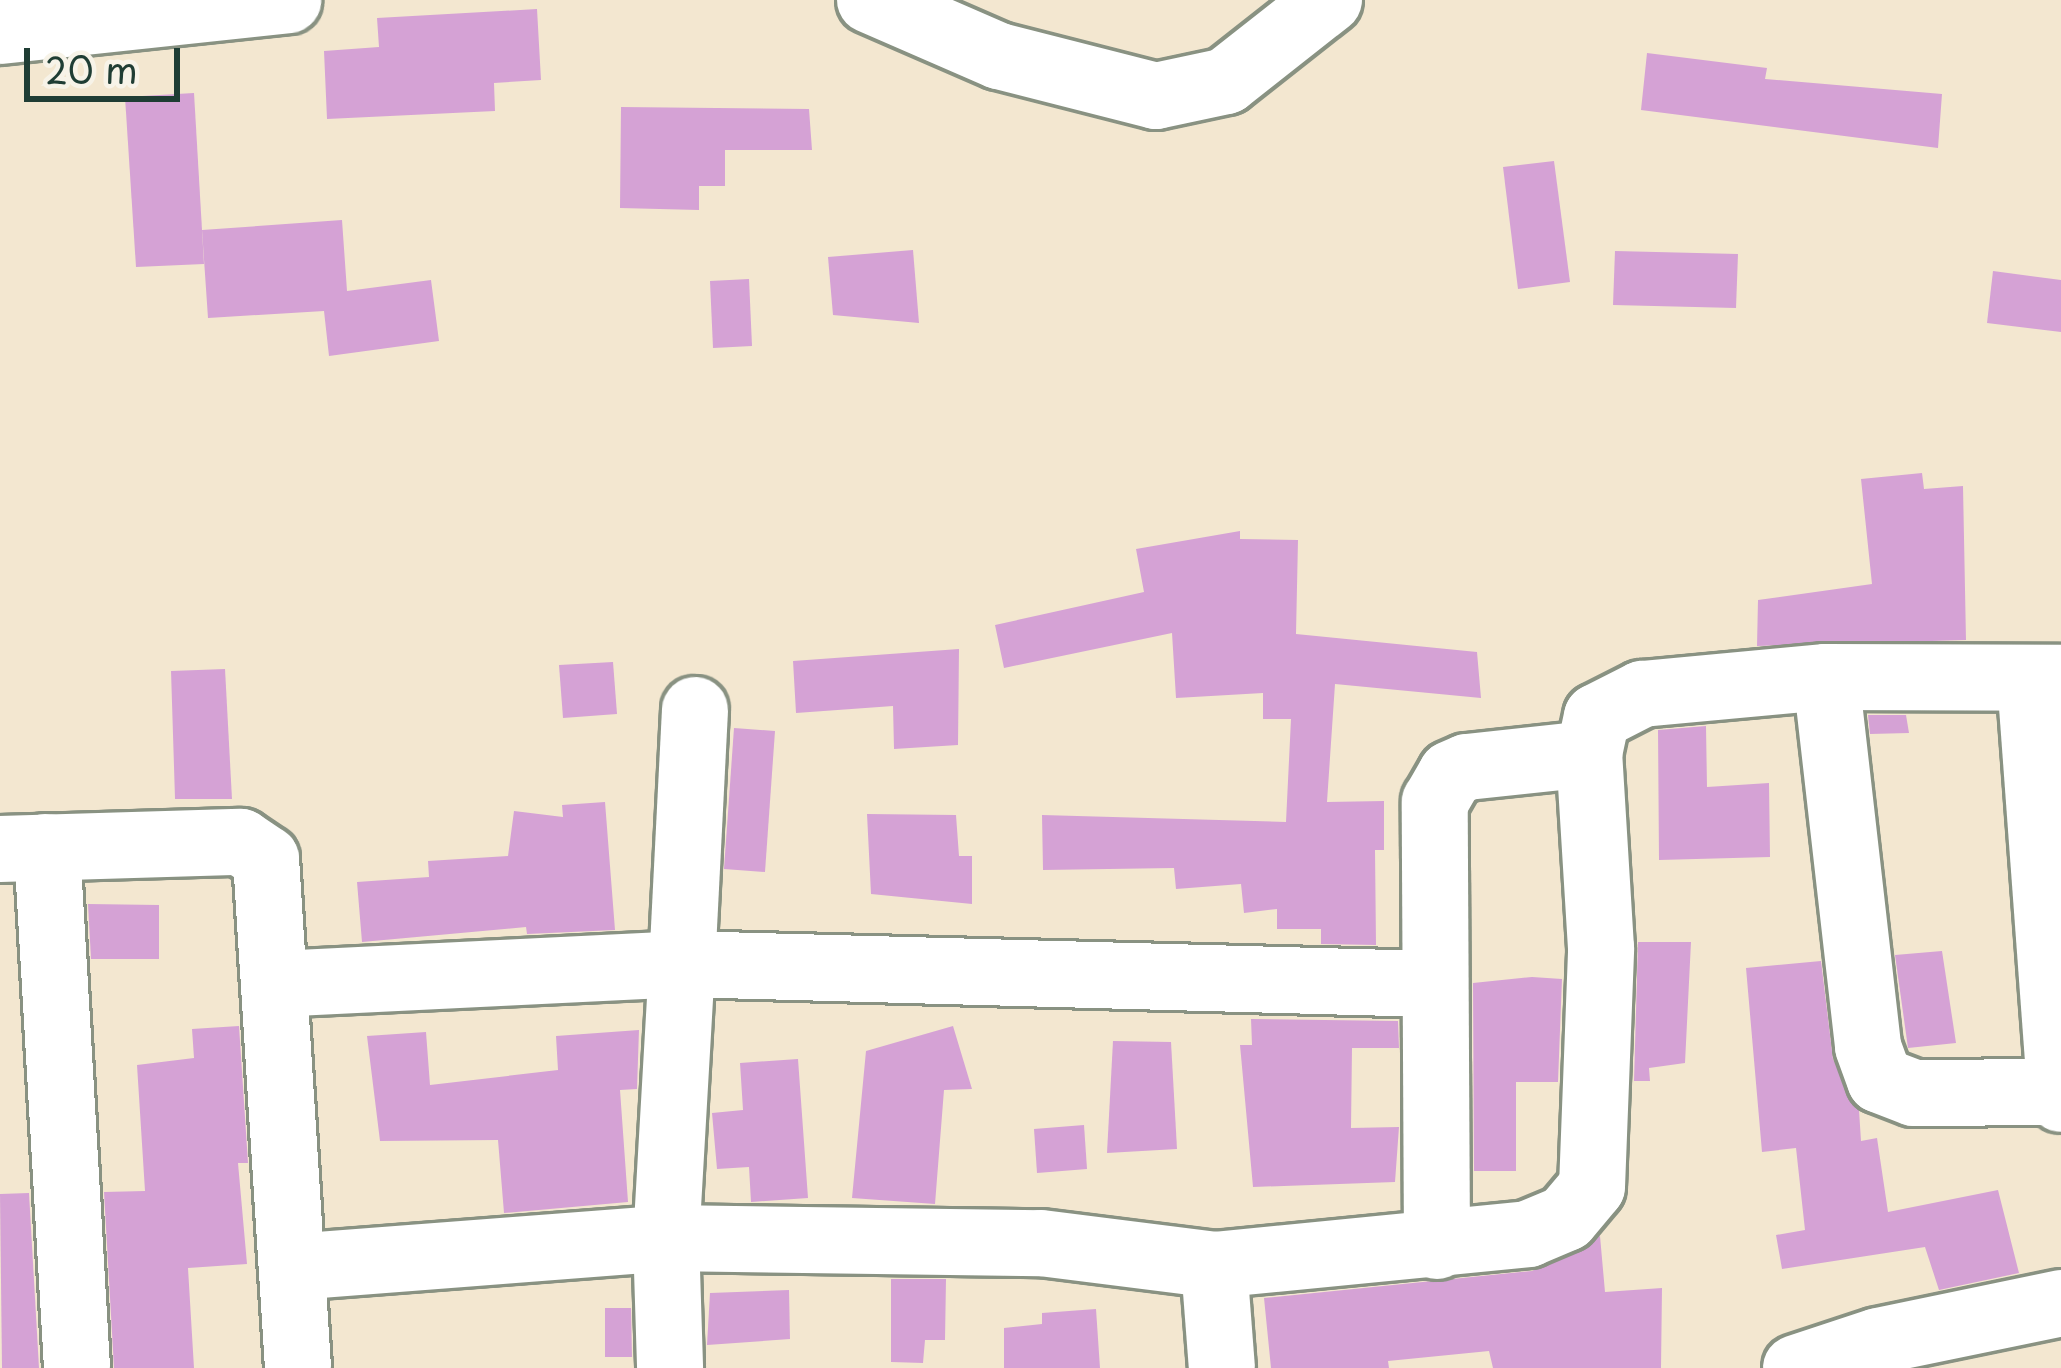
<!DOCTYPE html>
<style>
body{margin:0}
#map{position:relative;width:2061px;height:1368px;overflow:hidden;background:#f3e7d0;font-family:"Playpen Sans",sans-serif}
div>[style]{position:absolute}
.building>*{inset:0;background:#d5a2d5}
.roads{filter:drop-shadow(3px 0 #899282) drop-shadow(-3px 0 #899282) drop-shadow(0 3px #899282) drop-shadow(0 -3px #899282)}
.minor>*{height:66px;margin:-33px;padding:0 33px;transform-origin:33px;border-radius:33px;background:#fff}
span{translate:-50% -50%;white-space:nowrap;text-align:center;line-height:1.15;-webkit-text-stroke:12px #f7f3e8;paint-order:stroke}
.scale{position:absolute;left:24px;top:48px;width:156px;height:54px;box-sizing:border-box;border:6px solid #1f3d34;border-top:0;padding-left:15px;font-size:36px;line-height:42px;white-space:nowrap;color:#1f3d34;-webkit-text-stroke:9px #f7f3e8;paint-order:stroke}
</style>
<div id="map">
<div class="building">
<i style="clip-path:polygon(537px 9px,541px 80px,494px 83px,495px 111px,327px 119px,324px 51px,379px 47px,377px 18px)"></i>
<i style="clip-path:polygon(1647px 53px,1767px 68px,1765px 79px,1942px 94px,1938px 148px,1641px 110px)"></i>
<i style="clip-path:polygon(194px 93px,204px 264px,136px 267px,125px 97px)"></i>
<i style="clip-path:polygon(621px 107px,809px 109px,812px 150px,725px 150px,725px 186px,699px 186px,699px 210px,620px 208px)"></i>
<i style="clip-path:polygon(1554px 161px,1570px 282px,1518px 289px,1503px 167px)"></i>
<i style="clip-path:polygon(342px 220px,347px 291px,431px 280px,439px 341px,329px 356px,324px 311px,208px 318px,202px 230px)"></i>
<i style="clip-path:polygon(913px 250px,919px 323px,833px 315px,828px 257px)"></i>
<i style="clip-path:polygon(1615px 251px,1738px 254px,1736px 308px,1613px 305px)"></i>
<i style="clip-path:polygon(1993px 271px,2061px 280px,2061px 332px,1987px 323px)"></i>
<i style="clip-path:polygon(749px 279px,752px 346px,713px 348px,710px 281px)"></i>
<i style="clip-path:polygon(1922px 473px,1924px 489px,1963px 486px,1966px 640px,1757px 646px,1758px 600px,1872px 584px,1861px 479px)"></i>
<i style="clip-path:polygon(1240px 531px,1240px 539px,1298px 540px,1296px 634px,1477px 652px,1481px 698px,1335px 684px,1327px 802px,1384px 801px,1384px 850px,1375px 850px,1376px 945px,1321px 944px,1321px 929px,1277px 929px,1277px 909px,1244px 913px,1241px 884px,1176px 889px,1174px 868px,1043px 870px,1042px 815px,1286px 822px,1291px 719px,1263px 719px,1263px 693px,1176px 698px,1172px 633px,1004px 668px,995px 625px,1144px 592px,1136px 549px)"></i>
<i style="clip-path:polygon(959px 649px,958px 745px,894px 749px,893px 706px,796px 713px,793px 661px)"></i>
<i style="clip-path:polygon(613px 662px,617px 714px,563px 718px,559px 665px)"></i>
<i style="clip-path:polygon(225px 669px,232px 799px,175px 799px,171px 671px)"></i>
<i style="clip-path:polygon(1868px 715px,1906px 715px,1909px 733px,1870px 734px)"></i>
<i style="clip-path:polygon(1706px 726px,1707px 787px,1769px 783px,1770px 857px,1659px 860px,1658px 730px)"></i>
<i style="clip-path:polygon(734px 728px,775px 731px,765px 872px,724px 869px)"></i>
<i style="clip-path:polygon(605px 802px,615px 930px,527px 934px,526px 927px,362px 942px,357px 882px,429px 877px,428px 861px,508px 856px,514px 811px,563px 817px,562px 805px)"></i>
<i style="clip-path:polygon(867px 814px,956px 815px,959px 856px,972px 856px,972px 904px,871px 894px)"></i>
<i style="clip-path:polygon(88px 904px,159px 905px,159px 959px,91px 959px)"></i>
<i style="clip-path:polygon(1638px 942px,1691px 942px,1685px 1063px,1649px 1068px,1650px 1081px,1634px 1081px)"></i>
<i style="clip-path:polygon(1942px 951px,1956px 1043px,1908px 1048px,1895px 955px)"></i>
<i style="clip-path:polygon(1821px 961px,1833px 1059px,1859px 1110px,1861px 1141px,1877px 1138px,1888px 1212px,1998px 1190px,2019px 1273px,1939px 1290px,1925px 1247px,1782px 1269px,1776px 1235px,1805px 1230px,1796px 1148px,1762px 1152px,1746px 968px)"></i>
<i style="clip-path:polygon(1532px 977px,1562px 979px,1558px 1082px,1516px 1082px,1516px 1171px,1474px 1171px,1473px 983px)"></i>
<i style="clip-path:polygon(1251px 1019px,1398px 1021px,1399px 1048px,1352px 1048px,1351px 1128px,1399px 1127px,1395px 1182px,1253px 1187px,1240px 1045px,1252px 1045px)"></i>
<i style="clip-path:polygon(239px 1026px,248px 1163px,238px 1163px,247px 1264px,188px 1268px,194px 1368px,114px 1368px,104px 1192px,145px 1191px,137px 1065px,194px 1058px,192px 1029px)"></i>
<i style="clip-path:polygon(953px 1026px,972px 1089px,944px 1090px,935px 1204px,852px 1198px,866px 1051px)"></i>
<i style="clip-path:polygon(639px 1030px,637px 1089px,620px 1090px,628px 1202px,504px 1213px,498px 1140px,380px 1141px,367px 1036px,426px 1032px,430px 1085px,558px 1070px,556px 1036px)"></i>
<i style="clip-path:polygon(1113px 1041px,1171px 1042px,1177px 1149px,1107px 1153px)"></i>
<i style="clip-path:polygon(798px 1059px,808px 1198px,751px 1202px,749px 1167px,717px 1169px,712px 1113px,743px 1110px,740px 1063px)"></i>
<i style="clip-path:polygon(1084px 1125px,1087px 1169px,1037px 1173px,1034px 1129px)"></i>
<i style="clip-path:polygon(29px 1193px,39px 1368px,2px 1368px,0 1194px)"></i>
<i style="clip-path:polygon(1600px 1236px,1605px 1292px,1662px 1288px,1661px 1368px,1493px 1368px,1489px 1351px,1388px 1361px,1389px 1368px,1271px 1368px,1264px 1298px,1532px 1271px)"></i>
<i style="clip-path:polygon(891px 1279px,946px 1279px,945px 1340px,925px 1340px,923px 1363px,891px 1362px)"></i>
<i style="clip-path:polygon(789px 1290px,790px 1339px,707px 1345px,710px 1293px)"></i>
<i style="clip-path:polygon(605px 1308px,631px 1308px,632px 1357px,605px 1357px)"></i>
<i style="clip-path:polygon(1096px 1309px,1100px 1368px,1004px 1368px,1004px 1328px,1042px 1324px,1042px 1313px)"></i>
</div>
<div class="roads">
<div class="minor">
<i style="left:870px;top:0;width:141px;rotate:23.5deg"></i>
<i style="left:999px;top:56px;width:162px;rotate:14.3deg"></i>
<i style="left:1156px;top:96px;width:72px;rotate:-12.1deg"></i>
<i style="left:1226px;top:81px;width:131px;rotate:-38.2deg"></i>
<i style="left:0;top:31px;width:290px;rotate:-6.1deg"></i>
<i style="left:1826px;top:677px;width:372px;rotate:83.5deg"></i>
<i style="left:1868px;top:1047px;width:35px;rotate:70deg"></i>
<i style="left:1880px;top:1080px;width:36px;rotate:21deg"></i>
<i style="left:1914px;top:1093px;width:146px;rotate:-0.4deg"></i>
<i style="left:2030px;top:679px;width:421px;rotate:85.8deg"></i>
<i style="left:695px;top:710px;width:254px;rotate:92.9deg"></i>
<i style="left:682px;top:964px;width:748px;rotate:1.53deg"></i>
<i style="left:47px;top:847px;width:522px;rotate:86.7deg"></i>
<i style="left:0;top:849px;width:241px;rotate:-1.7deg"></i>
<i style="left:241px;top:842px;width:30px;rotate:34deg"></i>
<i style="left:266px;top:859px;width:510px;rotate:86.4deg"></i>
<i style="left:276px;top:984px;width:406px;rotate:-2.8deg"></i>
<i style="left:682px;top:964px;width:274px;rotate:93.3deg"></i>
<i style="left:666px;top:1238px;width:130px;rotate:88.2deg"></i>
<i style="left:1437px;top:1246px;width:444px;rotate:-90.3deg"></i>
<i style="left:1435px;top:802px;width:32px;rotate:-60deg"></i>
<i style="left:1451px;top:774px;width:17px;rotate:-24deg"></i>
<i style="left:1467px;top:767px;width:123px;rotate:-6.1deg"></i>
<i style="left:1214px;top:1265px;width:103px;rotate:85.6deg"></i>
<i style="left:293px;top:1267px;width:374px;rotate:-4.4deg"></i>
<i style="left:666px;top:1238px;width:375px;rotate:0.8deg"></i>
<i style="left:1041px;top:1243px;width:174px;rotate:7.2deg"></i>
<i style="left:1214px;top:1265px;width:316px;rotate:-5.6deg"></i>
<i style="left:1528px;top:1234px;width:41px;rotate:-22.8deg"></i>
<i style="left:1566px;top:1218px;width:40px;rotate:-50deg"></i>
<i style="left:1592px;top:1187px;width:239px;rotate:-87.8deg"></i>
<i style="left:1601px;top:948px;width:194px;rotate:-93.5deg"></i>
<i style="left:1589px;top:754px;width:38px;rotate:-78deg"></i>
<i style="left:1597px;top:717px;width:51px;rotate:-27.1deg"></i>
<i style="left:1642px;top:694px;width:185px;rotate:-5.3deg"></i>
<i style="left:1826px;top:677px;width:235px;rotate:0.2deg"></i>
<i style="left:1796px;top:1368px;width:86px;rotate:-18.2deg"></i>
<i style="left:1878px;top:1341px;width:187px;rotate:-11.7deg"></i>
</div>
</div>
<div class="scale">20 m</div>
</div>
